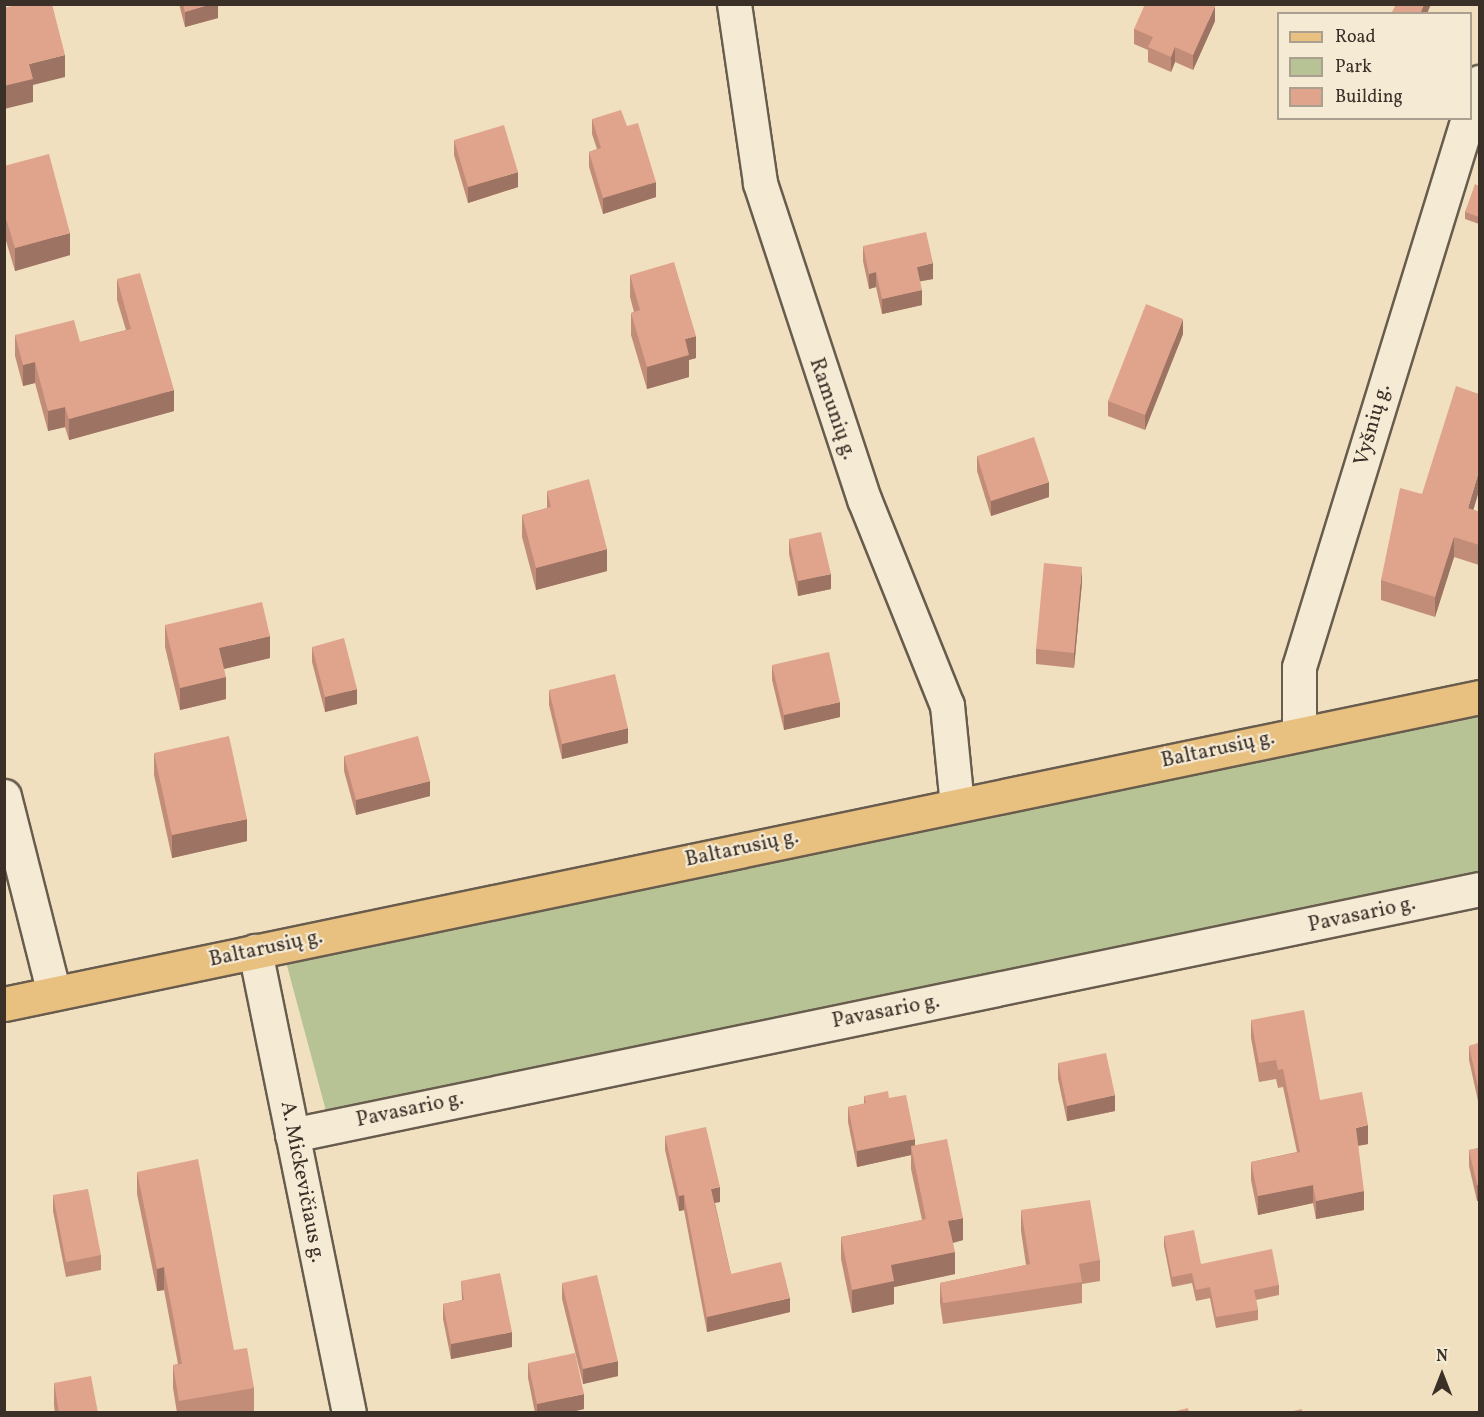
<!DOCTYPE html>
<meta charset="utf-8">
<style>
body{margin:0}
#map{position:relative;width:1484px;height:1417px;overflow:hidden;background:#f0e0bf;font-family:Vollkorn,serif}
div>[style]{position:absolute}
.green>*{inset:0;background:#b7c394}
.roads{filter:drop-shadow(2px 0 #685c4e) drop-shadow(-2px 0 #685c4e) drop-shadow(0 2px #685c4e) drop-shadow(0 -2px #685c4e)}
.minor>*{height:33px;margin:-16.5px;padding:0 16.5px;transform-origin:16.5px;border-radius:16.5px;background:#f5ebd5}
.major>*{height:33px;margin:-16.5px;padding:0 16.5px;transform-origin:16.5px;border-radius:16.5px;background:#e8c080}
.wall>*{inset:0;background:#c18d79}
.shaded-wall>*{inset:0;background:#9d7363}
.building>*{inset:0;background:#e0a48d}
span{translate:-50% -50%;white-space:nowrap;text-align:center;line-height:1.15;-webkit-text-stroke:4.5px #f5ebd5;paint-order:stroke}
.street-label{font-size:21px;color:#3b3028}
.frame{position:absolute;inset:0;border:6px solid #3b3028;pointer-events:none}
.legend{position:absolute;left:1277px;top:12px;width:195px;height:108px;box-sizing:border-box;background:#f5ebd5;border:2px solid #aba090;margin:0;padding:8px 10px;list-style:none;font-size:18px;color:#3b3028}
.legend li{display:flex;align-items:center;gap:12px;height:30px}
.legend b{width:30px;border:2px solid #aba090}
.north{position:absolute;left:1412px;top:1345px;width:60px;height:60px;-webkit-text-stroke:4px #f5ebd5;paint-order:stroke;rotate:0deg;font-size:16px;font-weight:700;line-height:24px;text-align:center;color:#3b3028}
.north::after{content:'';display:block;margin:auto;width:21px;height:27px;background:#3b3028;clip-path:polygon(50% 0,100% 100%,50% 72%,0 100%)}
</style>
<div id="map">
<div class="green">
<i style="clip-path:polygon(1479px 716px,1479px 871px,326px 1111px,286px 962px)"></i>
</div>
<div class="roads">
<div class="minor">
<i style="left:734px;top:4px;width:181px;rotate:81.7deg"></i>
<i style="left:760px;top:183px;width:333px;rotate:71.8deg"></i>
<i style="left:864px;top:499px;width:222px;rotate:68.1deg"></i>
<i style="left:947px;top:705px;width:100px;rotate:84.3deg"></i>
<i style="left:1470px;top:109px;width:29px;rotate:-70deg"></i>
<i style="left:1299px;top:734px;width:67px;rotate:-90deg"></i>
<i style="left:1299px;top:667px;width:574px;rotate:-72.89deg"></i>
<i style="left:4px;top:796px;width:203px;rotate:75.8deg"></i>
<i style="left:255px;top:951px;width:470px;rotate:78.5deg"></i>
<i style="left:292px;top:1135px;width:1213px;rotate:-11.7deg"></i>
</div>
<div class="major">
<i style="left:4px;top:1004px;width:1508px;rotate:-11.75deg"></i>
</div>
</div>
<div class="wall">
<i style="clip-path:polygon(179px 4px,218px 4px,218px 18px,185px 27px)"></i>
<i style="clip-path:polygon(1215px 21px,1193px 70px,1175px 62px,1171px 72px,1148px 62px,1148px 50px,1134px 44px,1134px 29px)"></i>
<i style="clip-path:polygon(592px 119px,627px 126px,656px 197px,603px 214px,589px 167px,589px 152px,597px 149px,592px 134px)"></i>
<i style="clip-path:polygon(454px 140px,518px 187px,468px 203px,454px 155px)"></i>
<i style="clip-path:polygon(4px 166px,70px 255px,15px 271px,4px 234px)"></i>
<i style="clip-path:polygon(1479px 186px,1479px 224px,1465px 219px,1465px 212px)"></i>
<i style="clip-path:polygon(863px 246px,933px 279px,920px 281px,922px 305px,882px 314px,876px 287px,869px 289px,863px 261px)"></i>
<i style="clip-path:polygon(630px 275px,696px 358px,689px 360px,689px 377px,647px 389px,631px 335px,631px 313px,634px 312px,630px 297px)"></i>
<i style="clip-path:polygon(117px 279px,174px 411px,69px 440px,65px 427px,48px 431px,35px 383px,23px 386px,15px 356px,15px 335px,80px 342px,126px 330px,117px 300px)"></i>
<i style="clip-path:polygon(1183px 334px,1145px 430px,1108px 416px,1108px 401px)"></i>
<i style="clip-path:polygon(977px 456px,1049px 497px,991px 516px,977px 471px)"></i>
<i style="clip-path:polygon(547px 491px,607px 571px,536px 590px,522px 537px,522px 515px,547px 508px)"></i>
<i style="clip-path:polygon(1474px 510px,1479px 512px,1479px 565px,1454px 557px,1435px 617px,1381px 600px,1381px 580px)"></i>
<i style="clip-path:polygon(789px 539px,831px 589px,798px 596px,789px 554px)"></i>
<i style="clip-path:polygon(1082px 582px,1074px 668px,1036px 664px,1036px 649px)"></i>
<i style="clip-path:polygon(165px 625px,270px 658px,224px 669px,226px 699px,180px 710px,165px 647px)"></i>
<i style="clip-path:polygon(312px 647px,357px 704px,325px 712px,312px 662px)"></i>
<i style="clip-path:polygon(772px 665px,840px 717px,784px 730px,772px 680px)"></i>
<i style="clip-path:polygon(549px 690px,628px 743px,562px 759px,549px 705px)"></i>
<i style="clip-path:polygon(154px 753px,247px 841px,172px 858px,154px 775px)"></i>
<i style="clip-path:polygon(344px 756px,430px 796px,356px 815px,344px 771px)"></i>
<i style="clip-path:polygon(1251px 1020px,1320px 1100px,1368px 1144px,1358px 1146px,1364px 1210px,1316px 1219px,1313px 1203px,1258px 1215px,1251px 1180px,1251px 1162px,1297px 1152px,1283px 1087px,1278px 1088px,1276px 1079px,1259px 1082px,1251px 1038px)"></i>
<i style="clip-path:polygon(1479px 1043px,1478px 1101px,1469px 1060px,1469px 1046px)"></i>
<i style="clip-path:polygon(1058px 1063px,1115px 1111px,1067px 1121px,1058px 1079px)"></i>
<i style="clip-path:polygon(864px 1096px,889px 1098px,915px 1146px,963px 1240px,953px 1243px,955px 1274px,894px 1287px,894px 1304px,852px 1313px,841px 1259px,841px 1237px,922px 1220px,911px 1169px,911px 1155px,857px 1167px,848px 1122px,848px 1107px,864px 1104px)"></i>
<i style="clip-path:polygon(665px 1136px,720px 1202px,715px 1203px,731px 1274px,790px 1312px,707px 1332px,684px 1210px,679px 1211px,665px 1150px)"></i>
<i style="clip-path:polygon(1479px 1148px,1479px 1200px,1477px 1201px,1469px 1166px,1469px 1150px)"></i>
<i style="clip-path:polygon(137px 1172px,254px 1388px,254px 1411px,243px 1413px,177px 1413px,173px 1388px,173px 1365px,178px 1364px,164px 1290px,157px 1291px,137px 1194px)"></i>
<i style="clip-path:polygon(53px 1195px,101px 1255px,101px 1270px,66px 1277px,53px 1211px)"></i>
<i style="clip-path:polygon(1021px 1210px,1100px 1260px,1100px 1281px,1082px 1284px,1082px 1303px,943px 1324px,940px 1303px,940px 1283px,1026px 1265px,1021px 1231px)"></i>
<i style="clip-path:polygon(1164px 1236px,1201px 1264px,1279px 1285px,1279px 1295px,1256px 1300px,1258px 1310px,1258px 1320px,1216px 1328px,1210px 1298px,1196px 1301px,1192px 1283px,1172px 1287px,1164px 1246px)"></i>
<i style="clip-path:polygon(461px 1281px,512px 1347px,451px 1359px,443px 1319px,443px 1304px,462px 1300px)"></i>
<i style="clip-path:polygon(562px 1283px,618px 1376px,583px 1384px,562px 1299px)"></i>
<i style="clip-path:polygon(528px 1363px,584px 1409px,567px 1413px,535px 1413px,528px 1378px)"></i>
<i style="clip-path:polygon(54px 1383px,98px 1413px,55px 1413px,54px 1405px)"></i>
</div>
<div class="shaded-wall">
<i style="clip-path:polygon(212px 4px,218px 4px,218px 18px,185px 27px,185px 12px)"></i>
<i style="clip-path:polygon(1424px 4px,1431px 4px,1427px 14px,1420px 14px)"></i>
<i style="clip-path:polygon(1215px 6px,1215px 21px,1193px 70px,1193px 55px)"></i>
<i style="clip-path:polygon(1175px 47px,1175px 62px,1171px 72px,1171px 57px)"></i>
<i style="clip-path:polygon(65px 55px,65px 77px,33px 85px,33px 102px,4px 109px,4px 86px,29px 64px)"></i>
<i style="clip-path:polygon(518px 172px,518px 187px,468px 203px,468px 187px)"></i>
<i style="clip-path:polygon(656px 182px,656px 197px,603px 214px,603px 198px)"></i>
<i style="clip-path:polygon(70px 233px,70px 255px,15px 271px,15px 248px)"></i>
<i style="clip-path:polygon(933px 263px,933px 279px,917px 282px,917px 267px)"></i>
<i style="clip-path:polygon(876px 272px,876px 287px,869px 289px,869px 274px)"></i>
<i style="clip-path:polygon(922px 290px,922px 305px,882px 314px,882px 299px)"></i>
<i style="clip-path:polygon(1183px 319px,1183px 334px,1145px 430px,1145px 415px)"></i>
<i style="clip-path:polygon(696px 336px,696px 358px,689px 360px,689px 377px,647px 389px,647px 367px,685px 339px)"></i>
<i style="clip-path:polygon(35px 362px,35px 383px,23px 386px,23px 365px)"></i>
<i style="clip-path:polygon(174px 390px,174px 411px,69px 440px,69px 419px)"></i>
<i style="clip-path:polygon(65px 407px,65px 427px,48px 431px,48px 411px)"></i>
<i style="clip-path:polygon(1479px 471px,1479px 491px,1468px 528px,1468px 508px)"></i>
<i style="clip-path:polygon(1049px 482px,1049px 497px,991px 516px,991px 501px)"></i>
<i style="clip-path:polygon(1454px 537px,1454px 557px,1435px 617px,1435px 597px)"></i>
<i style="clip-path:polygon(607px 549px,607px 571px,536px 590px,536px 568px)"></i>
<i style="clip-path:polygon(1082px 567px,1082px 582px,1074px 668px,1074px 653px)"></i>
<i style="clip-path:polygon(831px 574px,831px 589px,798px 596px,798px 581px)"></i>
<i style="clip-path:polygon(270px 636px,270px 658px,219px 670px,219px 648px)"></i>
<i style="clip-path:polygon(226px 677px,226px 699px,180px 710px,180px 688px)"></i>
<i style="clip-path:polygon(357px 689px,357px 704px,325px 712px,325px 697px)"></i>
<i style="clip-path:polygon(840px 702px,840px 717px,784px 730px,784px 715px)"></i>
<i style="clip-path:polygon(628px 728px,628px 743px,562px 759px,562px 744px)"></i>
<i style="clip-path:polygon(430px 781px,430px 796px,356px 815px,356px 800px)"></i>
<i style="clip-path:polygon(247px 819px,247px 841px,172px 858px,172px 835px)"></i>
<i style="clip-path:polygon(1478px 1087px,1479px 1087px,1479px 1101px,1478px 1101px)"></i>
<i style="clip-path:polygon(1115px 1095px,1115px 1111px,1067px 1121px,1067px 1106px)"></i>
<i style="clip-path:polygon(1368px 1125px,1368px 1144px,1356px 1146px,1356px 1128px)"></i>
<i style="clip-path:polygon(915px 1139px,915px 1154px,911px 1146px,911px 1155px,857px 1167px,857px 1151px)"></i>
<i style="clip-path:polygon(1313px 1185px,1313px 1203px,1258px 1215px,1258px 1196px)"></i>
<i style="clip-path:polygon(1477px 1185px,1479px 1185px,1479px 1200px,1477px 1201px)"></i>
<i style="clip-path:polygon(720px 1187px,720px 1202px,711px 1203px,711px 1189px)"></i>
<i style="clip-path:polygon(1364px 1191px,1364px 1210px,1316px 1219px,1316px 1201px)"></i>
<i style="clip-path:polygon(684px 1195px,684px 1210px,679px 1211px,679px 1196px)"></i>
<i style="clip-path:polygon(963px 1218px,963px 1240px,948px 1244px,948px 1221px)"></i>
<i style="clip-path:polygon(955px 1252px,955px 1274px,894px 1287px,894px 1304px,852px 1313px,852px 1290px,891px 1265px)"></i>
<i style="clip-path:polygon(164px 1267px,164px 1290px,157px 1291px,157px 1269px)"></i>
<i style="clip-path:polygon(790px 1298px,790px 1312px,707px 1332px,707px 1317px)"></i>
<i style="clip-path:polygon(512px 1332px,512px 1347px,451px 1359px,451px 1344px)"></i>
<i style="clip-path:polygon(618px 1361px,618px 1376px,583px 1384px,583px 1369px)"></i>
<i style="clip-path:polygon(584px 1394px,584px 1409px,567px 1413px,537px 1413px,537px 1404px)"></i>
</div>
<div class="building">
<i style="clip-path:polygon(19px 4px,52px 4px,65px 55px,29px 64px,33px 79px,4px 86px,4px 8px)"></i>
<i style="clip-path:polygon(183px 4px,212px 4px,185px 12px)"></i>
<i style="clip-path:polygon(1145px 4px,1212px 4px,1215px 6px,1193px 55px,1175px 47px,1171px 57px,1148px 47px,1153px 37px,1134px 29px)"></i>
<i style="clip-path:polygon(1396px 4px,1424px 4px,1420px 14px,1397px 14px,1392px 12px)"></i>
<i style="clip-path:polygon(621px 110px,627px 126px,638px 123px,656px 182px,603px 198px,589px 152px,601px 148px,592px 119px)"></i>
<i style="clip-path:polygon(504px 125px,518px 172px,468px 187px,454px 140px)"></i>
<i style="clip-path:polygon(49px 154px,70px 233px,15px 248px,4px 212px,4px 166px)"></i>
<i style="clip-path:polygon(1475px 184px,1479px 186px,1479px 217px,1465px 212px)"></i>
<i style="clip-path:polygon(926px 232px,933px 263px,917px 267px,922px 290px,882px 299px,876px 272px,869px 274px,863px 246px)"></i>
<i style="clip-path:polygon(674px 262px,696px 336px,685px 339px,689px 355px,647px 367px,631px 313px,640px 310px,630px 275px)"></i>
<i style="clip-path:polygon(140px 273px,174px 390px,69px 419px,65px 407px,48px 411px,35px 362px,23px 365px,15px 335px,74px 320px,80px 342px,131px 329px,117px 279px)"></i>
<i style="clip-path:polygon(1146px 304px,1183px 319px,1145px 415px,1108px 401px)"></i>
<i style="clip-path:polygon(1456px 386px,1479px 394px,1479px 471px,1468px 508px,1479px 512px,1479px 545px,1454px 537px,1435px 597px,1381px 580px,1400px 488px,1422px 494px)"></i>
<i style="clip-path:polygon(1034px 437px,1049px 482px,991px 501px,977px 456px)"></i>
<i style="clip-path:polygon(589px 479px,607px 549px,536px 568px,522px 515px,551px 507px,547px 491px)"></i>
<i style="clip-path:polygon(821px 532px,831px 574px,798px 581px,789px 539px)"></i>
<i style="clip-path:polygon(1044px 563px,1082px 567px,1074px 653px,1036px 649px)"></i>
<i style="clip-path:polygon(262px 602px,270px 636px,219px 648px,226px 677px,180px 688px,165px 625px)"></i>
<i style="clip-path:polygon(344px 638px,357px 689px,325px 697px,312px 647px)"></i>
<i style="clip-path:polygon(829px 652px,840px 702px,784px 715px,772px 665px)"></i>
<i style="clip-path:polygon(615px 674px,628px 728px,562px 744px,549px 690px)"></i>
<i style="clip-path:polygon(229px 736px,247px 819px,172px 835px,154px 753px)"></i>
<i style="clip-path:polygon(418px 736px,430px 781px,356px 800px,344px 756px)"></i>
<i style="clip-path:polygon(1304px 1010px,1320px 1100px,1362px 1092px,1368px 1125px,1356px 1128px,1364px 1191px,1316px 1201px,1313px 1185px,1258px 1196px,1251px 1162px,1300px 1152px,1283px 1069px,1278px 1070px,1276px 1060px,1259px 1063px,1251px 1020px)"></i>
<i style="clip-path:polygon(1479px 1043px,1479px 1087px,1478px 1087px,1469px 1046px)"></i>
<i style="clip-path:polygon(1106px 1053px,1115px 1095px,1067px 1106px,1058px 1063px)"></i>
<i style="clip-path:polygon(888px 1091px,889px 1098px,906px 1095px,915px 1139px,857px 1151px,848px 1107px,866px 1103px,864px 1096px)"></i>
<i style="clip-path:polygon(706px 1127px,720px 1187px,711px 1189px,731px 1274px,781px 1262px,790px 1298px,707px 1317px,684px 1195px,679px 1196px,665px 1136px)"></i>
<i style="clip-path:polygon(947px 1139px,963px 1218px,948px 1221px,955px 1252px,891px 1265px,894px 1281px,852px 1290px,841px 1237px,926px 1219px,911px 1146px)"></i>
<i style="clip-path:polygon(1479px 1148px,1479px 1185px,1477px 1185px,1469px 1150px)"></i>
<i style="clip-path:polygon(198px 1159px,234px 1350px,247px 1348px,254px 1388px,179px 1401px,173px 1365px,182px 1364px,164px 1267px,157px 1269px,137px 1172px)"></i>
<i style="clip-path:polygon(88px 1189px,101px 1255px,66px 1262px,53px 1195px)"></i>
<i style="clip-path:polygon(1090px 1200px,1100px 1260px,1079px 1264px,1082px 1282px,943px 1303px,940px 1283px,1030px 1264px,1021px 1210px)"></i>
<i style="clip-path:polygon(1194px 1230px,1201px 1264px,1272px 1249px,1279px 1285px,1254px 1290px,1258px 1310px,1216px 1317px,1210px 1287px,1196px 1290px,1192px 1273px,1172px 1277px,1164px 1236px)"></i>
<i style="clip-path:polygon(500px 1273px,512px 1332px,451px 1344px,443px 1304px,464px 1300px,461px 1281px)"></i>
<i style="clip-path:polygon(597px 1275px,618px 1361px,583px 1369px,562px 1283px)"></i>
<i style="clip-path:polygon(575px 1353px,584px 1394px,537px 1404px,528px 1363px)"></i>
<i style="clip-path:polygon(91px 1376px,98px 1413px,59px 1413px,54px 1383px)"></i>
<i style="clip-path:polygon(1188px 1408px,1189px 1413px,1168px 1413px)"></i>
<i style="clip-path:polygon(1302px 1409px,1302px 1413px,1285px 1413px)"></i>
</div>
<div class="street-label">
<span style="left:832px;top:409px;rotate:71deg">Ramunių g.</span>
<span style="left:1373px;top:425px;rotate:-74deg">Vyšnių g.</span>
<span style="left:1218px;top:750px;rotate:-12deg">Baltarusių g.</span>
<span style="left:742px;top:849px;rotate:-12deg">Baltarusių g.</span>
<span style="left:1362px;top:915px;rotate:-12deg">Pavasario g.</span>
<span style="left:266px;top:949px;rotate:-12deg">Baltarusių g.</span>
<span style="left:886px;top:1012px;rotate:-11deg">Pavasario g.</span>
<span style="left:410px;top:1110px;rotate:-12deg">Pavasario g.</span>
<span style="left:302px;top:1182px;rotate:79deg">A. Mickevičiaus g.</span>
</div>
<div class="frame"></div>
<ul class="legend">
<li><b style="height:8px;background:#e8c080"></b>Road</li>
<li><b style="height:16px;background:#b7c394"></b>Park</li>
<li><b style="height:16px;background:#e0a48d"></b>Building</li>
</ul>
<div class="north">N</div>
</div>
